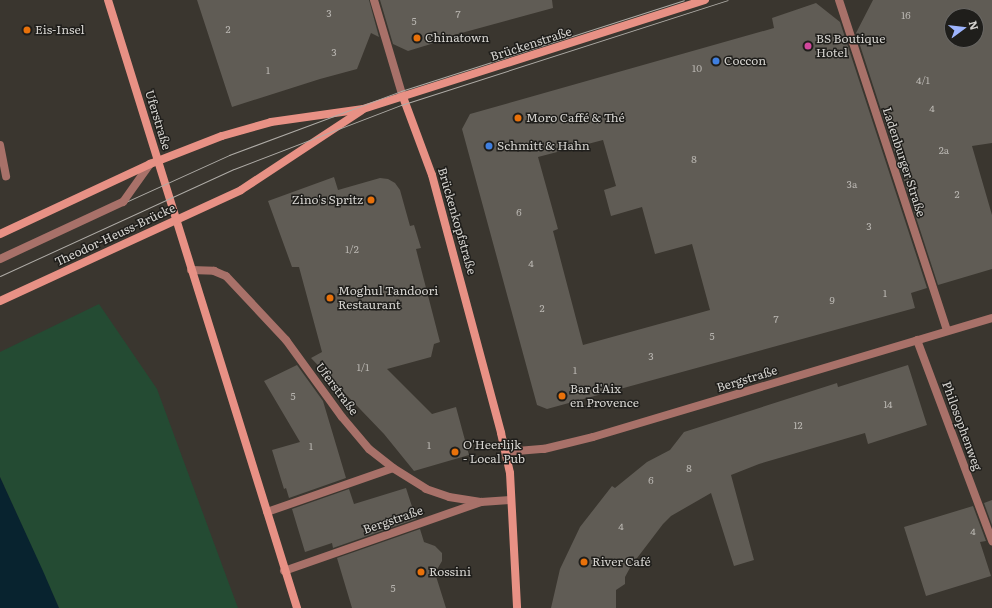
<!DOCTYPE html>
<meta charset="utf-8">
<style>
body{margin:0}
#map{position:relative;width:992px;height:608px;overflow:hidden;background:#3a362f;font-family:Literata,serif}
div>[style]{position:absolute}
.green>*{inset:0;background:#244b33}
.water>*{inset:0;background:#08232f}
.building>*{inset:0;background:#605c55}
.lane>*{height:8px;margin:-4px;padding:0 4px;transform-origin:4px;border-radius:4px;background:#a87169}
.street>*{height:8px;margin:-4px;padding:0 4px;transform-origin:4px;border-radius:4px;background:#a87169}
.secondary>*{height:8px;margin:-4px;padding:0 4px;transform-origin:4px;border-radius:4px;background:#e89185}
.tram>*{height:1px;margin:-0.5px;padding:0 0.5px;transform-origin:0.5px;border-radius:0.5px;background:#afaca7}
.lane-bridge>*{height:8px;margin:-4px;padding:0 4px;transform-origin:4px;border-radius:4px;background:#a87169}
.secondary-bridge>*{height:8px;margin:-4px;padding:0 4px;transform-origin:4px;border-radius:4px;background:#e89185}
.dots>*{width:11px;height:11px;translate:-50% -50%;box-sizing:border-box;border:2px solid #1f1e1b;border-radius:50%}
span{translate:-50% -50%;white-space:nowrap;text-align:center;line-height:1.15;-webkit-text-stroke:3px #1f1e1b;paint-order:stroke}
.number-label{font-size:10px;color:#b8b5b0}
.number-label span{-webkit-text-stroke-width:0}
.poi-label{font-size:12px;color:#d5d3cf}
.left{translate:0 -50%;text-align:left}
.right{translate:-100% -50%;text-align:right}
.street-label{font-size:12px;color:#d5d3cf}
.north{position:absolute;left:944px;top:8px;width:40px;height:40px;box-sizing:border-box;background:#1f1e1b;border:1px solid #686663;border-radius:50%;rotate:75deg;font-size:11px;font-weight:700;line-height:16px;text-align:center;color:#d5d3cf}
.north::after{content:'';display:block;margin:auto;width:14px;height:18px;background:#9db4fd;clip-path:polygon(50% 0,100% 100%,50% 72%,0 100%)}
</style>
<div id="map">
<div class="green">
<i style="clip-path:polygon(99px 304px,157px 389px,238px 608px,59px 608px,0 477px,0 352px)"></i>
</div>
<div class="water">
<i style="clip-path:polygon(0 477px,43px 571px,59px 608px,0 608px)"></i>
</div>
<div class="building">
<i style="clip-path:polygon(197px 0,369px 0,379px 37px,371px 33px,357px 69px,320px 79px,232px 107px)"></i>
<i style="clip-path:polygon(380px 0,552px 0,553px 8px,443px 38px,444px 40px,408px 51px,393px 44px)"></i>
<i style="clip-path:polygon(evenodd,873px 0,992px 0,992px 143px,972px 146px,992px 215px,992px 269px,938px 285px,856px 33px,873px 0,952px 16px,976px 16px,976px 40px,952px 40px,952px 16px)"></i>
<i style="clip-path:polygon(evenodd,816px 3px,840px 22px,927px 288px,911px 293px,915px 308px,547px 409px,537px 405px,462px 129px,470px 114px,774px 28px,772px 18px,816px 3px,603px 140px,616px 186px,604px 190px,611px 216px,642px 207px,655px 254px,692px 244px,710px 310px,583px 345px,553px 231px,558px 229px,538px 157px,603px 140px)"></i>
<i style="clip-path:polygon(334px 177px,338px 190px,380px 178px,388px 179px,395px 183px,400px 190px,410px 226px,414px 225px,421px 248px,416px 249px,440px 342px,434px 344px,431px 357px,387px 369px,432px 414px,456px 407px,469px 455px,414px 471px,384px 434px,311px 358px,322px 352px,299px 267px,292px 267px,268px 201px)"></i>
<i style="clip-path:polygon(297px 365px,323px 401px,346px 478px,289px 498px,286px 488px,284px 489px,272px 450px,300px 442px,264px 381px)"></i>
<i style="clip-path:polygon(908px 365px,927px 425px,868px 444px,865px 433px,759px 464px,731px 475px,754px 560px,734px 566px,711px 493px,671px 516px,663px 524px,631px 566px,625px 577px,625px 584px,616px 590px,616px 608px,551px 608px,560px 569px,580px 527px,612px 486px,615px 488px,647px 462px,670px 450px,684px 432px,837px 383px,838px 387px)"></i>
<i style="clip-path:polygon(406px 488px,416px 519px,333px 548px,332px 543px,305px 552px,292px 509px,349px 489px,354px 504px)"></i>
<i style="clip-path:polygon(992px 500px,992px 525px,984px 503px)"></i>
<i style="clip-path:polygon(973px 506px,986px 541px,980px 542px,991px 576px,926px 596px,904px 527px)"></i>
<i style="clip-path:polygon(420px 529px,424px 542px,435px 546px,442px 553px,442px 561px,435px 573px,446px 608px,352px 608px,337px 558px)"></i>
</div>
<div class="lane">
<i style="left:0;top:145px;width:32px;rotate:79deg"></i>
<i style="left:267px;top:512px;width:133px;rotate:-19.2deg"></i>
</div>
<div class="street">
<i style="left:374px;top:0;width:101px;rotate:73.4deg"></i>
<i style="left:839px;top:0;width:348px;rotate:71.9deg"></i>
<i style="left:191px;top:270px;width:23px;rotate:2deg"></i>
<i style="left:214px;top:271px;width:13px;rotate:23deg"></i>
<i style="left:226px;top:276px;width:88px;rotate:46.8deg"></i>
<i style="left:286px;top:340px;width:95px;rotate:54deg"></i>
<i style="left:342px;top:417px;width:42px;rotate:49.8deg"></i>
<i style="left:369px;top:449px;width:31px;rotate:38deg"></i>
<i style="left:393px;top:468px;width:39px;rotate:32deg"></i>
<i style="left:426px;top:489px;width:24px;rotate:19deg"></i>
<i style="left:449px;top:497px;width:32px;rotate:9deg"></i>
<i style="left:917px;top:340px;width:215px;rotate:69.5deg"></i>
<i style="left:506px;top:452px;width:38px;rotate:-5deg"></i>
<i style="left:544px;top:449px;width:50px;rotate:-13.8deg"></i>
<i style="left:593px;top:437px;width:416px;rotate:-16.6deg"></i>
<i style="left:284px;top:571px;width:209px;rotate:-19.3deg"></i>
<i style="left:481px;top:502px;width:30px;rotate:-4deg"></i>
</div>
<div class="secondary">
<i style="left:108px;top:0;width:637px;rotate:72.73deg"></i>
<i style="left:403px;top:97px;width:83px;rotate:69.6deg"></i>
<i style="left:432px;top:175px;width:267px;rotate:75deg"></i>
<i style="left:501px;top:433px;width:41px;rotate:77.3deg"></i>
<i style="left:510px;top:473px;width:135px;rotate:87deg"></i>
<i style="left:222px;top:136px;width:51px;rotate:-15.9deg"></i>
<i style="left:271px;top:122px;width:93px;rotate:-8deg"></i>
<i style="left:363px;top:109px;width:359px;rotate:-17.7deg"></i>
<i style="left:241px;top:190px;width:144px;rotate:-33.4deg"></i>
</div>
<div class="tram">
<i style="left:0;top:259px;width:252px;rotate:-24.4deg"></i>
<i style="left:229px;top:155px;width:184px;rotate:-20.4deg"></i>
<i style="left:401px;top:91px;width:297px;rotate:-17.8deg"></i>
<i style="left:0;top:276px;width:257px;rotate:-24.6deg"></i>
<i style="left:234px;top:169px;width:179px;rotate:-21deg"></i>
<i style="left:401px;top:105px;width:343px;rotate:-17.8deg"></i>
</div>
<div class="lane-bridge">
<i style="left:0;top:259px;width:136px;rotate:-24.9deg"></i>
<i style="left:123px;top:202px;width:47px;rotate:-54.6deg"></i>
</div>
<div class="secondary-bridge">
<i style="left:0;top:234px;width:166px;rotate:-25deg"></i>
<i style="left:150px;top:164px;width:77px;rotate:-21.3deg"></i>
<i style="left:0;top:301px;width:265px;rotate:-24.7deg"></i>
</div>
<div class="dots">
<i style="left:27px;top:30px;background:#e8710a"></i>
<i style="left:417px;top:38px;background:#e8710a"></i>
<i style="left:808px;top:46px;background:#d1479c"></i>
<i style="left:716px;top:61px;background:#3f7fe0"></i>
<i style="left:518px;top:118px;background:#e8710a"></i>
<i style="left:489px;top:146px;background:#3f7fe0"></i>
<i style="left:371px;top:200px;background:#e8710a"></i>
<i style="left:330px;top:298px;background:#e8710a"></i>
<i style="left:562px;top:396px;background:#e8710a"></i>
<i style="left:455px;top:452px;background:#e8710a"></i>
<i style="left:584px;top:562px;background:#e8710a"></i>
<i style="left:421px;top:572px;background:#e8710a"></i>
</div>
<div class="number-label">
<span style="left:329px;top:13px">3</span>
<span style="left:458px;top:14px">7</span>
<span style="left:906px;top:15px">16</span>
<span style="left:414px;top:21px">5</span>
<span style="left:228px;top:29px">2</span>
<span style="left:334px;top:52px">3</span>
<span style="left:697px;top:68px">10</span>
<span style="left:268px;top:70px">1</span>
<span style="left:923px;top:80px">4/1</span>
<span style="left:932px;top:108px">4</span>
<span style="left:944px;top:150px">2a</span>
<span style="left:694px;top:159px">8</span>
<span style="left:852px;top:184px">3a</span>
<span style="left:957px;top:194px">2</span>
<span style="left:519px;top:212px">6</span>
<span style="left:869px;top:226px">3</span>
<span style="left:352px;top:249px">1/2</span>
<span style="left:531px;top:263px">4</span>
<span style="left:885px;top:293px">1</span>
<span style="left:832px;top:300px">9</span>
<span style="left:542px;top:308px">2</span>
<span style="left:776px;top:319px">7</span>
<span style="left:712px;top:336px">5</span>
<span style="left:651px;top:356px">3</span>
<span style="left:363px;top:367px">1/1</span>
<span style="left:575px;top:370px">1</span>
<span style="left:293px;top:396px">5</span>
<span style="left:888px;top:404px">14</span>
<span style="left:798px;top:425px">12</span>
<span style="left:429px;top:445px">1</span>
<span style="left:311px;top:446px">1</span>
<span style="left:689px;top:468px">8</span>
<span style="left:651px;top:480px">6</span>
<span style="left:621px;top:526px">4</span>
<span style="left:973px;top:531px">4</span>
<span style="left:393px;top:588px">5</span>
</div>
<div class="poi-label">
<span class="left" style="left:35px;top:30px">Eis-Insel</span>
<span class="left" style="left:425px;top:38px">Chinatown</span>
<span class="left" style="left:816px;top:46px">BS Boutique<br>Hotel</span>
<span class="left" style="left:724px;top:61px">Coccon</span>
<span class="left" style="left:526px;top:118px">Moro Caffé &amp; Thé</span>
<span class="left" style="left:497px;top:146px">Schmitt &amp; Hahn</span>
<span class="right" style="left:363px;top:200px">Zino's Spritz</span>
<span class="left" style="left:338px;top:298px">Moghul Tandoori<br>Restaurant</span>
<span class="left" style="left:570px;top:396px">Bar d'Aix<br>en Provence</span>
<span class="left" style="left:463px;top:452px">O'Heerlijk<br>- Local Pub</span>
<span class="left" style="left:592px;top:562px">River Café</span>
<span class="left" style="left:429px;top:572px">Rossini</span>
</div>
<div class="street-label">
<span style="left:531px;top:44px;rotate:-18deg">Brückenstraße</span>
<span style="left:158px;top:120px;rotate:73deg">Uferstraße</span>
<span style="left:904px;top:162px;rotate:72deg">Ladenburger Straße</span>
<span style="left:457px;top:221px;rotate:74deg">Brückenkopfstraße</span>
<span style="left:115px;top:235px;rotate:-25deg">Theodor-Heuss-Brücke</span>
<span style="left:747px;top:379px;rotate:-17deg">Bergstraße</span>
<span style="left:337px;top:389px;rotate:53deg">Uferstraße</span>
<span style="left:962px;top:426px;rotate:70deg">Philosophenweg</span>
<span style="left:393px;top:520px;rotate:-19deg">Bergstraße</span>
</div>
<div class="north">N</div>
</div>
